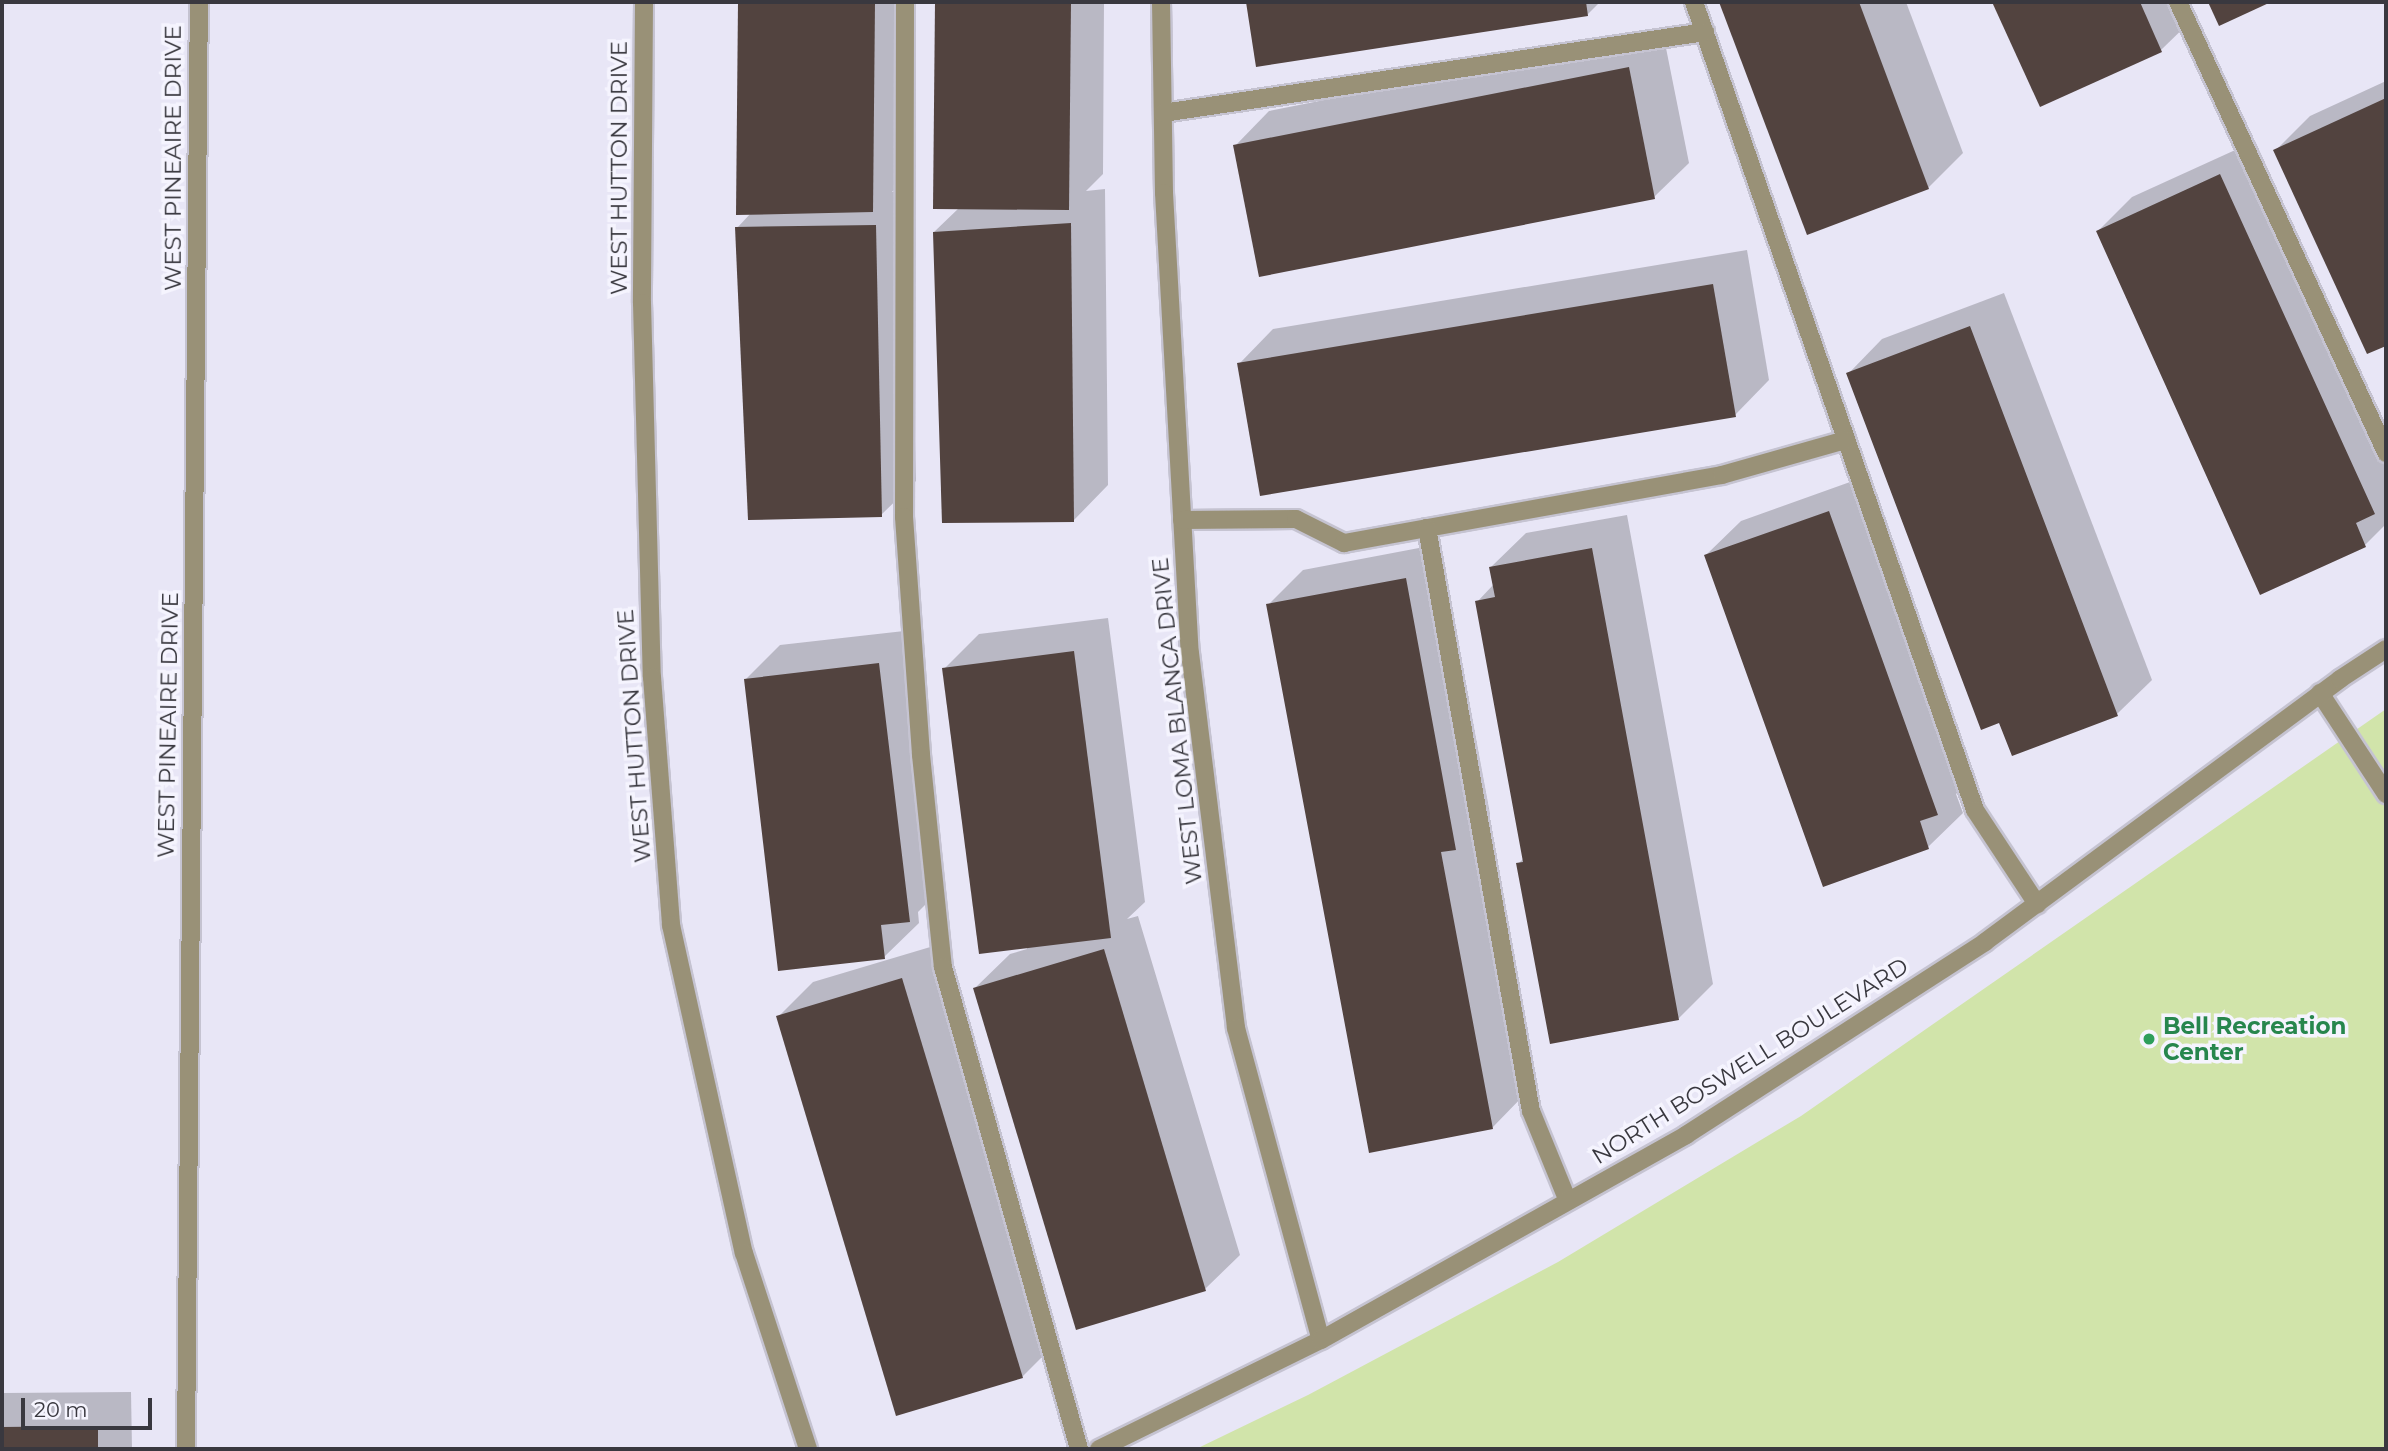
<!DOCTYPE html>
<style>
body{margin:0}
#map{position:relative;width:2388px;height:1451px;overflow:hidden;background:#e8e6f6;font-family:Montserrat,sans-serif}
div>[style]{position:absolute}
.green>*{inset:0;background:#d1e4aa}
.shadow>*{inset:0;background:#0003}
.building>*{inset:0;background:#52433f}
.roads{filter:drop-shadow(2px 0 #c5c3d1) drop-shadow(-2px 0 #c5c3d1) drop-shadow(0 2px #c5c3d1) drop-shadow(0 -2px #c5c3d1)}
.minor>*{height:18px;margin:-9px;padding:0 9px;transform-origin:9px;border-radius:9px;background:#999177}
.dots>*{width:19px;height:19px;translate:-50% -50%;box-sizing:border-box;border:4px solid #f5f4fe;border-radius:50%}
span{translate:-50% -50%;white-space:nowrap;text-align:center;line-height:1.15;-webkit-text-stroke:7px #f5f4fe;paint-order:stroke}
.street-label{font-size:23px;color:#39383f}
.leisure-label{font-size:23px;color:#27864d;font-weight:700}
.left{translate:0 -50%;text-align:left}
.frame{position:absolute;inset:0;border:4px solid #39383f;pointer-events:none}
.scale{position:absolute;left:21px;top:1398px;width:131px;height:32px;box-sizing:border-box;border:4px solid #39383f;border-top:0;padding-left:9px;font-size:21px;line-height:24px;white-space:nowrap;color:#39383f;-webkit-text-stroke:5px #f5f4fe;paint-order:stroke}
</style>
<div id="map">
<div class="green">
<i style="clip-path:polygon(2386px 709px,2386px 1449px,1196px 1449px,1308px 1395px,1558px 1262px,1801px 1116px)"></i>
</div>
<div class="shadow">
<i style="clip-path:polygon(740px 2px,909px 2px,907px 176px,892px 192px,909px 192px,916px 481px,881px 515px,737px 228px,751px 213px,738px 213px)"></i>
<i style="clip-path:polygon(937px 2px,1104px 2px,1103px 174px,1086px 191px,1105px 189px,1108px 485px,1074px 520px,934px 232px,960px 207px,935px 207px)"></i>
<i style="clip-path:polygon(1248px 2px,1600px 2px,1587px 15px,1258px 65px)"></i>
<i style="clip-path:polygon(1721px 2px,1906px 2px,1963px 153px,1928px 188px,1808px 233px)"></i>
<i style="clip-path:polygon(1994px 2px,2189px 2px,2196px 16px,2161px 50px,2041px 105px)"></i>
<i style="clip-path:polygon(1663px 33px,1689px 163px,1654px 197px,1235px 146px,1269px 111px)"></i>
<i style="clip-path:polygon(2386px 81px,2386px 344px,2368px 352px,2275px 151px,2310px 116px)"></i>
<i style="clip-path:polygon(2255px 141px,2386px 430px,2386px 524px,2365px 545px,2098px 231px,2132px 197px)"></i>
<i style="clip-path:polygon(1747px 250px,1769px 380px,1735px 415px,1239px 364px,1273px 329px)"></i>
<i style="clip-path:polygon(2004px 293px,2152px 680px,2117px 714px,1848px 374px,1882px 339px)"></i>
<i style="clip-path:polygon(1864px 477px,1972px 779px,1956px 794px,1963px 813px,1928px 847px,1706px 555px,1741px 521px)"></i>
<i style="clip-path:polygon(1627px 515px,1713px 984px,1678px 1019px,1518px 864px,1524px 858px,1477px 602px,1494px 584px,1491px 567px,1526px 533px)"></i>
<i style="clip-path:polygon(1440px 544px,1490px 814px,1477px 827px,1526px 1093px,1492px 1128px,1268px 605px,1303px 570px)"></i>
<i style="clip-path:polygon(1108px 618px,1145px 902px,1127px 919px,1138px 916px,1240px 1255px,1205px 1289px,975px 988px,1010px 954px,1027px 949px,944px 669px,979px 634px)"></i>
<i style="clip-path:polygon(913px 630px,944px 886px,918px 912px,919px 923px,884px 957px,745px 680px,780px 645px)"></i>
<i style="clip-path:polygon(937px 945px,1057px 1342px,1022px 1377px,778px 1017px,813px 982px)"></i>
<i style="clip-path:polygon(131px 1392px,132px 1449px,2px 1449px,2px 1393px)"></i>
</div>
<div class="building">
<i style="clip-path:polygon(738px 2px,875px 2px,873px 212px,736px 215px)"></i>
<i style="clip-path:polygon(935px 2px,1071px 2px,1069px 210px,933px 209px)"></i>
<i style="clip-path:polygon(1246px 2px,1586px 2px,1588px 16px,1256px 67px)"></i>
<i style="clip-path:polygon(1719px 2px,1859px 2px,1929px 189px,1807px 235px)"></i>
<i style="clip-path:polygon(1992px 2px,2140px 2px,2162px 52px,2040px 107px)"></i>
<i style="clip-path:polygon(2208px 2px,2271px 2px,2219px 26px)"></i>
<i style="clip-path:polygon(1629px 67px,1655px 199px,1259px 277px,1233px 145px)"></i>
<i style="clip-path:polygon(2386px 98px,2386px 346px,2367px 354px,2273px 150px)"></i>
<i style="clip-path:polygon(2220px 174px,2375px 514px,2356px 523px,2366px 547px,2260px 595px,2096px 231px)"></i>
<i style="clip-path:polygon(1071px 223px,1074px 522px,942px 523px,933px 232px)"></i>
<i style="clip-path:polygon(876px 225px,882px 517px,748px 520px,735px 227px)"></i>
<i style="clip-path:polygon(1713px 284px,1736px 417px,1260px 496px,1237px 363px)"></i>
<i style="clip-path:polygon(1970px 326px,2118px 716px,2012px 756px,1999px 723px,1981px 730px,1846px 373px)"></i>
<i style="clip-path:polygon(1829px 511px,1938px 815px,1920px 821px,1929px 849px,1823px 887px,1704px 555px)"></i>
<i style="clip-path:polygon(1592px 548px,1679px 1020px,1550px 1044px,1516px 863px,1523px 862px,1475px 601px,1495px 597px,1489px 567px)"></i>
<i style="clip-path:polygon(1406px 578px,1456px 850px,1441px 852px,1493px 1129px,1369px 1153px,1266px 604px)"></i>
<i style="clip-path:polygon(1074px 651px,1111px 938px,979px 954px,942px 668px)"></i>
<i style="clip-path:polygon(879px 663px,910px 922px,881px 925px,885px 959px,778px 971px,744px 679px)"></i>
<i style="clip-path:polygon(1104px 949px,1206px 1291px,1076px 1330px,973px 988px)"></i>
<i style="clip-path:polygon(902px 978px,1023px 1378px,896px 1416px,776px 1016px)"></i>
<i style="clip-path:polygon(98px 1426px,98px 1449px,2px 1449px,2px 1427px)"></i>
</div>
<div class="roads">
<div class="minor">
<i style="left:644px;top:2px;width:301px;rotate:90.4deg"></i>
<i style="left:642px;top:303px;width:374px;rotate:88.5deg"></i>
<i style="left:652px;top:677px;width:249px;rotate:85.6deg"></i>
<i style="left:671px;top:925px;width:336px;rotate:77.5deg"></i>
<i style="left:744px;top:1253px;width:206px;rotate:71.9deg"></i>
<i style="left:905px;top:2px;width:515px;rotate:90.11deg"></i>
<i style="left:904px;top:517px;width:239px;rotate:85.9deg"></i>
<i style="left:921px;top:755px;width:213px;rotate:84.1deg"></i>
<i style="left:943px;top:967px;width:501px;rotate:74.24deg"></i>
<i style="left:1161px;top:2px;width:191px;rotate:89.1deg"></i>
<i style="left:1164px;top:193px;width:461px;rotate:86.8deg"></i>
<i style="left:1190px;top:653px;width:378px;rotate:83deg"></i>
<i style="left:1236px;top:1028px;width:323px;rotate:74.8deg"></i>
<i style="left:1694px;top:2px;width:855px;rotate:70.82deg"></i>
<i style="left:1975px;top:810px;width:113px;rotate:56.6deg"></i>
<i style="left:2178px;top:2px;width:497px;rotate:65.2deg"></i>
<i style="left:1163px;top:113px;width:548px;rotate:-8.5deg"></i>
<i style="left:1182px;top:520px;width:114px;rotate:-0.5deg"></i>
<i style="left:1296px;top:519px;width:54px;rotate:26.6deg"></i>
<i style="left:1344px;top:543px;width:384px;rotate:-10.2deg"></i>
<i style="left:1722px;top:475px;width:129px;rotate:-15.8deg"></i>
<i style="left:1427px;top:528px;width:592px;rotate:79.89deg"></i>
<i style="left:1531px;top:1111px;width:97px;rotate:67.7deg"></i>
<i style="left:2320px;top:693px;width:121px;rotate:56.8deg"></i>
<i style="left:186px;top:1449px;width:1447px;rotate:-89.49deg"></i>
<i style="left:1099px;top:1449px;width:247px;rotate:-26.2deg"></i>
<i style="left:1321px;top:1340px;width:419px;rotate:-29.3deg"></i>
<i style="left:1686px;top:1135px;width:356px;rotate:-32.8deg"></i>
<i style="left:1985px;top:942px;width:442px;rotate:-36.5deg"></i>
<i style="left:2340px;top:679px;width:55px;rotate:-33.1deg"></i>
</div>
</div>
<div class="dots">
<i style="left:2149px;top:1039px;background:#2e9e5b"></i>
</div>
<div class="street-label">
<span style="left:173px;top:158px;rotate:-90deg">WEST PINEAIRE DRIVE</span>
<span style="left:619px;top:168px;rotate:-90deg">WEST HUTTON DRIVE</span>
<span style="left:1177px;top:721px;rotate:-96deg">WEST LOMA BLANCA DRIVE</span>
<span style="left:168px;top:725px;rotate:-89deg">WEST PINEAIRE DRIVE</span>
<span style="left:634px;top:736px;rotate:-94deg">WEST HUTTON DRIVE</span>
<span style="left:1750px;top:1061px;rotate:-32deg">NORTH BOSWELL BOULEVARD</span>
</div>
<div class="leisure-label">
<span class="left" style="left:2163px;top:1039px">Bell Recreation<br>Center</span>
</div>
<div class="frame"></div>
<div class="scale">20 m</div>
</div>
